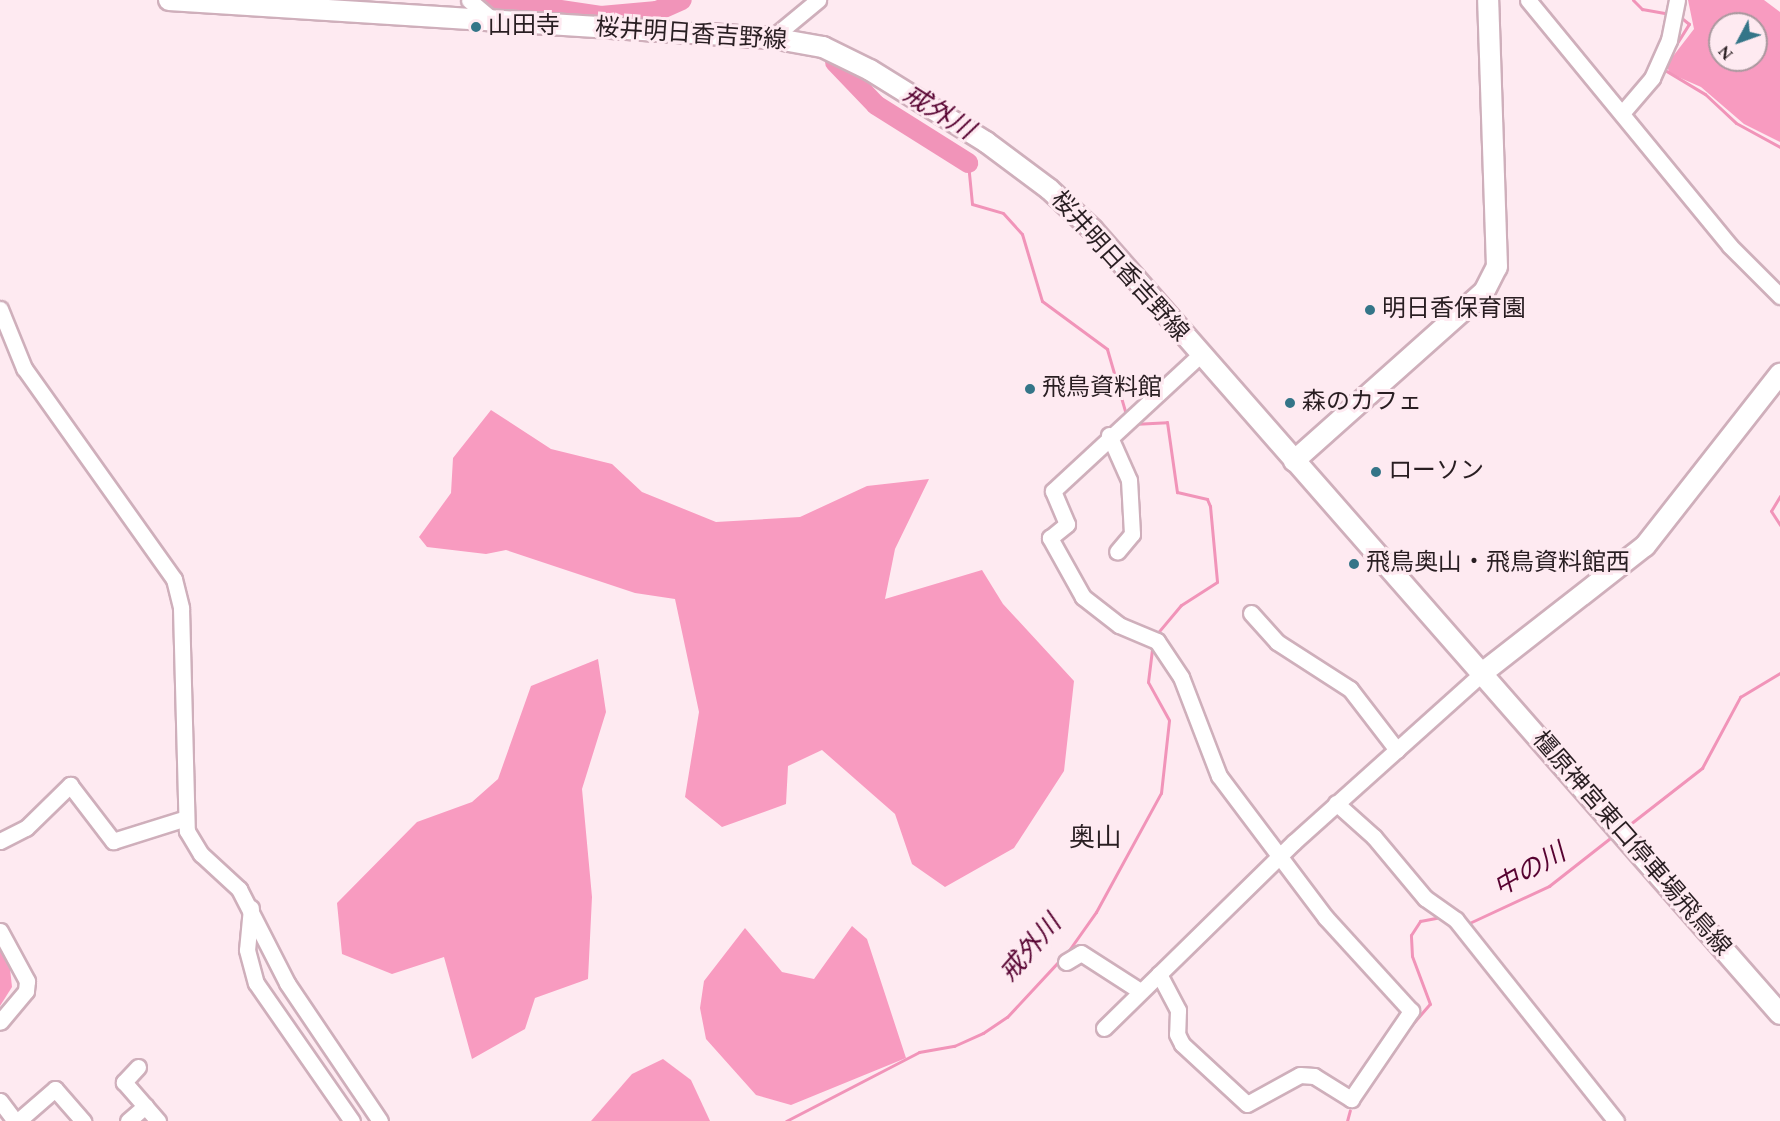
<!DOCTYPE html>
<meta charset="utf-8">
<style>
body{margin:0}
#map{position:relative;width:1780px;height:1121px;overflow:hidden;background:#feeaf1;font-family:Spectral,"Noto Sans JP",serif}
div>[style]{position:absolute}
.forest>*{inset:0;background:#f89bc0}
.stream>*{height:3px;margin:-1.5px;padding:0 1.5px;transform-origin:1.5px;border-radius:1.5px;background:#f194b9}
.river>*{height:20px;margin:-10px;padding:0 10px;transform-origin:10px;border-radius:10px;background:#f194b9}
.roads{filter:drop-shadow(2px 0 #cfafbb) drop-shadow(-2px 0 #cfafbb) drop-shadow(0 2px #cfafbb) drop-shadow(0 -2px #cfafbb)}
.minor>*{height:15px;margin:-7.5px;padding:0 7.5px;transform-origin:7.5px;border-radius:7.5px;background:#fff}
.major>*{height:20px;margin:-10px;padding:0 10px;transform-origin:10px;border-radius:10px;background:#fff}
.dots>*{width:16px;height:16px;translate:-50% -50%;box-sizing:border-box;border:3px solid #feeaf1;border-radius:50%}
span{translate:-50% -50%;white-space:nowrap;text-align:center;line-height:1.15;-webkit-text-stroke:6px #feeaf1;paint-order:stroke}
.poi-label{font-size:24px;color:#291e22}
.left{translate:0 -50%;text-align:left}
.street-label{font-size:24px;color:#291e22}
.water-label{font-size:26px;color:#570331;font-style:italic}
.neighbourhood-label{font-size:26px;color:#291e22}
.north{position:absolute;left:1708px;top:12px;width:60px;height:60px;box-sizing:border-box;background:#feeaf1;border:2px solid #a9989e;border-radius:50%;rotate:229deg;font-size:16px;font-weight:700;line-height:24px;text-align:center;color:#291e22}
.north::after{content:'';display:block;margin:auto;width:21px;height:27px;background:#347588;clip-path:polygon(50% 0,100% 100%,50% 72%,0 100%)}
</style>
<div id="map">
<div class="forest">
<i style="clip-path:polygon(evenodd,1688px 0,1764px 0,1780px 12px,1780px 142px,1744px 124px,1701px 87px,1669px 73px,1667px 64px,1694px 29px,1688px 0,1720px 24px,1756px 24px,1756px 60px,1720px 60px,1720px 24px)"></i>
<i style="clip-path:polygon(491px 410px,551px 449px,612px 464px,642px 492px,716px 522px,800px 517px,867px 486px,929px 479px,895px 549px,885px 599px,982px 570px,1003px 604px,1074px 681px,1064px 771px,1014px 848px,945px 887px,912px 864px,895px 814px,822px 750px,788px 766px,786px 804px,722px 827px,685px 797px,699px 712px,675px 599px,635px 593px,506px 550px,486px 554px,427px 547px,419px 537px,451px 493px,453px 458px)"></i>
<i style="clip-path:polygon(598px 659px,606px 712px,582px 789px,592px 897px,588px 979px,535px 998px,525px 1029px,472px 1059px,444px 957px,392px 974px,342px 954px,337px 903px,417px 822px,472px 802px,498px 779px,531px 686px)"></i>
<i style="clip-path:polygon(852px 926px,867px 939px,906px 1058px,791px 1105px,756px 1095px,706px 1039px,700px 1008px,704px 981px,745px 928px,782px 972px,814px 979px)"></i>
<i style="clip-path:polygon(0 947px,9px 959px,12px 987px,0 1006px)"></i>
<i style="clip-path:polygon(663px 1059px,691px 1080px,710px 1121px,591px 1121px,632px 1074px)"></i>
</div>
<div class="stream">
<i style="left:1633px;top:0;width:13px;rotate:45deg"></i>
<i style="left:1642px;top:9px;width:27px;rotate:10deg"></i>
<i style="left:1672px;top:51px;width:32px;rotate:-58deg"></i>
<i style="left:1689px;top:24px;width:14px;rotate:-141deg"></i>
<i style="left:1663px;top:69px;width:49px;rotate:30.8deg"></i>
<i style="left:1705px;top:94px;width:42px;rotate:43.1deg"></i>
<i style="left:1736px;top:123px;width:50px;rotate:28.6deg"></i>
<i style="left:968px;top:163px;width:41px;rotate:84.4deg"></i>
<i style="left:972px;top:204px;width:32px;rotate:16deg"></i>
<i style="left:1003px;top:213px;width:28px;rotate:48deg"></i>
<i style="left:1022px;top:234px;width:70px;rotate:73.4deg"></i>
<i style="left:1042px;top:301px;width:81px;rotate:36.4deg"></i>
<i style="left:1107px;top:349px;width:72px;rotate:73.8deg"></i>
<i style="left:1133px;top:424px;width:34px;rotate:-3deg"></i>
<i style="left:1167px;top:422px;width:71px;rotate:81.9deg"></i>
<i style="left:1177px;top:492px;width:31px;rotate:13deg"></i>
<i style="left:1207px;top:499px;width:8px;rotate:67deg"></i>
<i style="left:1210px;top:506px;width:76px;rotate:84.7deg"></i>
<i style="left:1217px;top:582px;width:43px;rotate:147.4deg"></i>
<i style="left:1181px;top:605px;width:38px;rotate:130deg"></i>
<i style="left:1780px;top:496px;width:17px;rotate:121deg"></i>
<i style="left:1771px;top:511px;width:17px;rotate:57deg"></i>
<i style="left:1625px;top:828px;width:98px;rotate:-37.9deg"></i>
<i style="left:1702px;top:768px;width:81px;rotate:-61.8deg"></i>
<i style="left:1740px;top:697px;width:47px;rotate:-31deg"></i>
<i style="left:1465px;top:925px;width:93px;rotate:-24.9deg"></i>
<i style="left:1549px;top:886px;width:83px;rotate:-38.1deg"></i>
<i style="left:1067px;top:953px;width:50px;rotate:-54.7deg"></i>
<i style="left:1096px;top:912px;width:136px;rotate:-61.4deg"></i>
<i style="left:1161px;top:793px;width:73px;rotate:-83.7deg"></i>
<i style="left:1169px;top:720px;width:43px;rotate:-118.9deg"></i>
<i style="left:1148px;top:682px;width:39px;rotate:-83deg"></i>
<i style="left:1408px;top:1029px;width:33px;rotate:-49deg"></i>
<i style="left:1430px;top:1004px;width:51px;rotate:-110.6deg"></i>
<i style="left:1412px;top:956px;width:21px;rotate:-93deg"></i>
<i style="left:1411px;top:935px;width:17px;rotate:-57deg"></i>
<i style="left:1420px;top:921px;width:20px;rotate:-11deg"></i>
<i style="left:786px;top:1121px;width:150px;rotate:-27.4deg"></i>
<i style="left:919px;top:1052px;width:36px;rotate:-10deg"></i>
<i style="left:954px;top:1046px;width:32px;rotate:-24deg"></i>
<i style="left:983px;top:1033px;width:29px;rotate:-34deg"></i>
<i style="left:1007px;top:1017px;width:78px;rotate:-47.1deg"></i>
<i style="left:1347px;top:1121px;width:11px;rotate:-75deg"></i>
</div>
<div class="river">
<i style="left:495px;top:0;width:107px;rotate:8.6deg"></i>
<i style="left:601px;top:16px;width:56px;rotate:-5.1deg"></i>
<i style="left:657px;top:11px;width:27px;rotate:-24deg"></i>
<i style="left:835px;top:62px;width:59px;rotate:46.4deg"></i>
<i style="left:876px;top:105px;width:109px;rotate:32.2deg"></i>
</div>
<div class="roads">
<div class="minor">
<i style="left:469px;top:0;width:34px;rotate:40deg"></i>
<i style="left:1528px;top:0;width:318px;rotate:50.6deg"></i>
<i style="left:1730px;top:246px;width:71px;rotate:45deg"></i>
<i style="left:772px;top:38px;width:60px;rotate:-39.6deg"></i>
<i style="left:1623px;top:112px;width:45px;rotate:-49.5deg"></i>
<i style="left:1652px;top:78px;width:42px;rotate:-65.9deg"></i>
<i style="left:1669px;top:40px;width:41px;rotate:-78.7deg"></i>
<i style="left:0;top:309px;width:64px;rotate:67.9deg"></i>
<i style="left:24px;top:368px;width:259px;rotate:54.6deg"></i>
<i style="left:174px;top:579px;width:30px;rotate:76deg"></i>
<i style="left:181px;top:608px;width:223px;rotate:88.5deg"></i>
<i style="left:187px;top:831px;width:27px;rotate:59deg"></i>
<i style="left:201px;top:854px;width:52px;rotate:42.6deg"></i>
<i style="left:239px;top:889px;width:106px;rotate:62.9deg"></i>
<i style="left:287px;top:983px;width:166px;rotate:56deg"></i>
<i style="left:1109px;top:435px;width:49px;rotate:66deg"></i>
<i style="left:1129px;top:480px;width:54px;rotate:86.8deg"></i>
<i style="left:1132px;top:534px;width:23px;rotate:130deg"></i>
<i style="left:1251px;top:613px;width:39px;rotate:48deg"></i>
<i style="left:1277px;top:642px;width:87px;rotate:32.8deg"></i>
<i style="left:1350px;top:689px;width:77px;rotate:52.4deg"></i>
<i style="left:1336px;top:803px;width:51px;rotate:41.8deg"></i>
<i style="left:1374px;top:837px;width:80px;rotate:50.1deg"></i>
<i style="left:1425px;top:898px;width:38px;rotate:35deg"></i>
<i style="left:1456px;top:920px;width:257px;rotate:51.5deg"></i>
<i style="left:0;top:841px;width:29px;rotate:-27deg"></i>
<i style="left:26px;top:828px;width:62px;rotate:-44.3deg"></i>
<i style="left:70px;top:785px;width:71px;rotate:52.5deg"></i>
<i style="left:113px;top:841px;width:73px;rotate:-17.4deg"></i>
<i style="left:251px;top:908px;width:42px;rotate:95.4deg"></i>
<i style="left:247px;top:950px;width:34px;rotate:75deg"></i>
<i style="left:256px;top:983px;width:168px;rotate:55.2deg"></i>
<i style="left:0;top:931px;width:57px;rotate:61.6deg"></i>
<i style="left:27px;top:981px;width:10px;rotate:96deg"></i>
<i style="left:26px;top:991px;width:40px;rotate:130deg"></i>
<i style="left:1066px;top:962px;width:17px;rotate:-31deg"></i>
<i style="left:1081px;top:953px;width:70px;rotate:32.8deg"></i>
<i style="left:1159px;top:974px;width:41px;rotate:62.2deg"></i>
<i style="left:1178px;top:1010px;width:24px;rotate:92deg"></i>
<i style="left:1177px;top:1034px;width:11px;rotate:63deg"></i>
<i style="left:1182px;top:1044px;width:88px;rotate:42.7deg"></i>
<i style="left:1247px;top:1104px;width:60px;rotate:-28.7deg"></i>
<i style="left:1300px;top:1075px;width:14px;rotate:4deg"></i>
<i style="left:1314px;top:1076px;width:44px;rotate:31.9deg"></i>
<i style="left:1351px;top:1099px;width:107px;rotate:-55.7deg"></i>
<i style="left:1411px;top:1011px;width:126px;rotate:-132.4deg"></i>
<i style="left:1326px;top:918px;width:178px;rotate:-127deg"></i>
<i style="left:1219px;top:776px;width:106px;rotate:-111deg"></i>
<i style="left:1181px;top:677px;width:43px;rotate:-123.7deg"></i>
<i style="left:1157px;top:641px;width:41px;rotate:-157.2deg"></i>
<i style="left:1119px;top:625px;width:46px;rotate:-142.1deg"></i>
<i style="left:1083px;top:597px;width:68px;rotate:-119.2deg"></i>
<i style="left:1050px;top:538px;width:22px;rotate:-39deg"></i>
<i style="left:1067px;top:524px;width:36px;rotate:-113deg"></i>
<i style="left:1053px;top:491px;width:199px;rotate:-42.8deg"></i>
<i style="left:1104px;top:1028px;width:266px;rotate:-44.4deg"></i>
<i style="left:1294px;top:842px;width:251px;rotate:-41.9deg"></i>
<i style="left:138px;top:1067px;width:21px;rotate:133deg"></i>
<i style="left:124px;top:1082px;width:52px;rotate:48.9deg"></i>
<i style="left:0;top:1101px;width:25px;rotate:53deg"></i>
<i style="left:18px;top:1121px;width:49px;rotate:-40.9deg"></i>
<i style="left:55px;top:1089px;width:43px;rotate:48.8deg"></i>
<i style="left:128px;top:1121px;width:23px;rotate:-41deg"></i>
</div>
<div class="major">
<i style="left:169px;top:0;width:604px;rotate:3.61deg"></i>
<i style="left:772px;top:38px;width:52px;rotate:10deg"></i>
<i style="left:823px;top:47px;width:52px;rotate:26.1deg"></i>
<i style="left:870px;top:70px;width:137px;rotate:31.8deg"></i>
<i style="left:986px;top:142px;width:79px;rotate:36.7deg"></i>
<i style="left:1049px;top:189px;width:60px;rotate:43deg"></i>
<i style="left:1093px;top:230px;width:1042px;rotate:48.77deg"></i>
<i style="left:1294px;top:461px;width:254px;rotate:-41.7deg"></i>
<i style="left:1484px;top:292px;width:28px;rotate:-63deg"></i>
<i style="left:1497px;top:267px;width:267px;rotate:-91.9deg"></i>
<i style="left:1481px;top:674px;width:208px;rotate:-38deg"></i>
<i style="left:1645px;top:546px;width:219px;rotate:-51.9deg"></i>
</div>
</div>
<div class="dots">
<i style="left:476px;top:27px;background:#347588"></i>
<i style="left:1370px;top:310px;background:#347588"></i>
<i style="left:1030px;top:389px;background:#347588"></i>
<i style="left:1290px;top:403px;background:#347588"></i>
<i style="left:1376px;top:472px;background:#347588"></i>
<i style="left:1354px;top:564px;background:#347588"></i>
</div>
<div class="poi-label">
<span class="left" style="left:488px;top:27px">山田寺</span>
<span class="left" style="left:1382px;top:310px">明日香保育園</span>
<span class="left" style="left:1042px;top:389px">飛鳥資料館</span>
<span class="left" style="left:1302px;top:403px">森のカフェ</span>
<span class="left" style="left:1388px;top:472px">ローソン</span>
<span class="left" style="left:1366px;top:564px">飛鳥奥山・飛鳥資料館西</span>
</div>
<div class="street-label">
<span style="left:691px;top:35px;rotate:4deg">桜井明日香吉野線</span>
<span style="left:1119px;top:267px;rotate:48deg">桜井明日香吉野線</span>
<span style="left:1631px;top:844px;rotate:49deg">橿原神宮東口停車場飛鳥線</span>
</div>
<div class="water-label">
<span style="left:938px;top:113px;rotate:32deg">戒外川</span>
<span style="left:1530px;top:871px;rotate:-30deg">中の川</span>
<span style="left:1031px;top:949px;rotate:-49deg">戒外川</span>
</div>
<div class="neighbourhood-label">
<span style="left:1095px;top:839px">奥山</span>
</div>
<div class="north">N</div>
</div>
